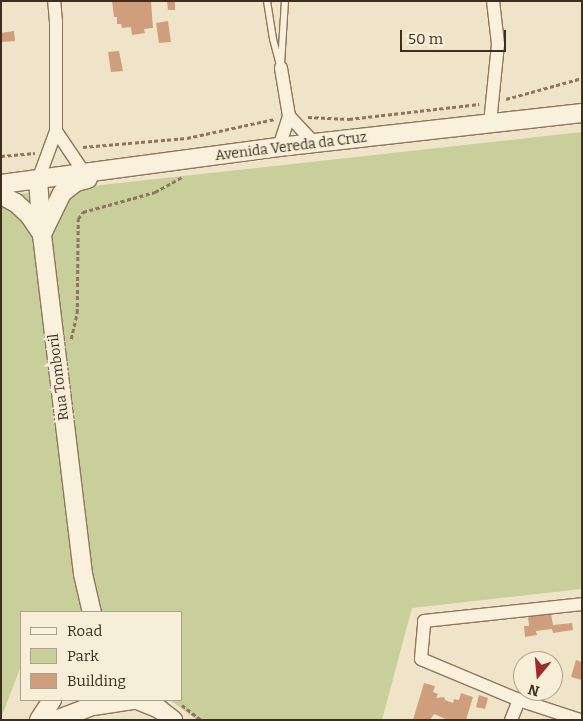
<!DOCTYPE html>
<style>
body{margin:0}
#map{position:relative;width:583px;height:721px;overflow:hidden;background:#f0e4c8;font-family:Bitter,serif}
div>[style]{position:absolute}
.green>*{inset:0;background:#c9cf9b}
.building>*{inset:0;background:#cf9f7d}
.path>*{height:2.5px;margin-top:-1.25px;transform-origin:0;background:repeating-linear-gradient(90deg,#8d765c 0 4px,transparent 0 6.5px)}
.roads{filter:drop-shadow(1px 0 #8d765c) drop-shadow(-1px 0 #8d765c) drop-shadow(0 1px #8d765c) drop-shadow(0 -1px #8d765c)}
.lane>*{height:6px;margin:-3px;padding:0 3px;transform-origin:3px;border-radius:3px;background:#faf1dc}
.street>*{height:12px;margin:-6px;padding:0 6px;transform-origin:6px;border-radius:6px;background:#faf1dc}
.secondary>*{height:18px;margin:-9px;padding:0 9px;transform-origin:9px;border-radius:9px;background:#faf1dc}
span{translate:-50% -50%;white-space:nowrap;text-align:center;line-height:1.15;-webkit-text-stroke:5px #f7eed8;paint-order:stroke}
.street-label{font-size:14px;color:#3d2e20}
.frame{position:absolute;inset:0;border:2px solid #3d2e20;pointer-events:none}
.legend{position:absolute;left:20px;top:611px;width:162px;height:90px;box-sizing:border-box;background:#f7eed8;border:1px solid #ada18e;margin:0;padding:6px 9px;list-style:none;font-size:15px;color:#3d2e20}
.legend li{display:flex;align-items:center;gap:10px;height:25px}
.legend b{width:25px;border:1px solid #ada18e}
.north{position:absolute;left:513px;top:651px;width:50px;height:50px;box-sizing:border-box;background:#f7eed8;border:1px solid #ada18e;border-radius:50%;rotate:197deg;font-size:14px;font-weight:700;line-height:20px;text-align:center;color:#3d2e20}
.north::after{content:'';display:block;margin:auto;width:18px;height:22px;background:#9e2a2b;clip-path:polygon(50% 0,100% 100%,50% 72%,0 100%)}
.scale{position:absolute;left:400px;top:30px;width:106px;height:22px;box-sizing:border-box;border:2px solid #3d2e20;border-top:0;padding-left:6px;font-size:15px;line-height:18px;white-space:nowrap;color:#3d2e20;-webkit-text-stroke:4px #f7eed8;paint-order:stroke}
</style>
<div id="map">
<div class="green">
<i style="clip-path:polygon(582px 132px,582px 589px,412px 608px,382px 720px,197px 720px,170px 700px,181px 700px,181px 612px,21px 612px,21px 666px,1px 718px,1px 196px)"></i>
</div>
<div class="building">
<i style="clip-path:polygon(112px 1px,151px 1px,153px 28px,144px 29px,145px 33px,132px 35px,131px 27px,122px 28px,121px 24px,117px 24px,117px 17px,114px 17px)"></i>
<i style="clip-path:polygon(167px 1px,175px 1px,175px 10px,168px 10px)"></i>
<i style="clip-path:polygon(168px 21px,171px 42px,159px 43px,156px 23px)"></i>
<i style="clip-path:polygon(14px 31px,15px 41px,1px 42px,1px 33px)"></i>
<i style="clip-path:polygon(119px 51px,123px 71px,111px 72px,108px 52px)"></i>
<i style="clip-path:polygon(551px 613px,553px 625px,572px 623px,573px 630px,553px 633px,552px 629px,536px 631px,537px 635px,525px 637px,524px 626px,529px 626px,528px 615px)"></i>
<i style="clip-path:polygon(576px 660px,582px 662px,582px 680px,571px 677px)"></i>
<i style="clip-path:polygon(424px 683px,435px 686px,433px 692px,438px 694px,436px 698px,444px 697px,445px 700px,453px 703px,454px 699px,459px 700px,461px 693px,473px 697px,466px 720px,448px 720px,434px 714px,430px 720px,413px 720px)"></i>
<i style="clip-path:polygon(479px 695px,488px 698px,485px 709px,476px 707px)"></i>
</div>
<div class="path">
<i style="left:506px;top:99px;width:79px;rotate:-15.4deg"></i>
<i style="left:308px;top:117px;width:41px;rotate:2.8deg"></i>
<i style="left:349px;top:119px;width:131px;rotate:-6.6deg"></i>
<i style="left:83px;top:147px;width:104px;rotate:-4.9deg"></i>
<i style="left:187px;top:138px;width:90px;rotate:-12.2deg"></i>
<i style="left:1px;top:156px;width:34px;rotate:-5deg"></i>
<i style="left:71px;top:339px;width:27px;rotate:-77deg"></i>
<i style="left:77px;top:313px;width:94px;rotate:-89.4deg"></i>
<i style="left:78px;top:219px;width:9px;rotate:-54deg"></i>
<i style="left:83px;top:212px;width:75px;rotate:-15.5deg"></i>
<i style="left:155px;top:192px;width:31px;rotate:-29deg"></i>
<i style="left:182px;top:705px;width:24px;rotate:38deg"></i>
</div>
<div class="roads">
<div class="lane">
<i style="left:267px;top:1px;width:38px;rotate:81deg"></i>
<i style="left:273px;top:39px;width:30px;rotate:75deg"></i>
<i style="left:281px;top:64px;width:63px;rotate:-86.4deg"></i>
</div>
<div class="street">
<i style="left:289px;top:116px;width:37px;rotate:47deg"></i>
<i style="left:490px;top:123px;width:79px;rotate:-84.2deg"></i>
<i style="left:498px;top:44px;width:43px;rotate:-96.6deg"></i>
<i style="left:56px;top:131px;width:52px;rotate:56deg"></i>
<i style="left:279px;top:147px;width:33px;rotate:-72deg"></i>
<i style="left:289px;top:116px;width:49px;rotate:-99.5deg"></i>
<i style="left:38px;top:180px;width:52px;rotate:-69.8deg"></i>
<i style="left:56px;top:131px;width:109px;rotate:-90deg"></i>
<i style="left:56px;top:22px;width:21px;rotate:-95deg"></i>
<i style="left:519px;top:700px;width:106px;rotate:-157.3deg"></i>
<i style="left:421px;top:659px;width:38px;rotate:-85deg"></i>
<i style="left:424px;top:621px;width:159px;rotate:-6.1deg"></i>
<i style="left:511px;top:720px;width:22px;rotate:-68deg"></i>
<i style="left:519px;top:700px;width:64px;rotate:18.2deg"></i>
</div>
<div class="secondary">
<i style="left:38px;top:180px;width:55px;rotate:85.8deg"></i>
<i style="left:42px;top:235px;width:341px;rotate:83.1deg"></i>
<i style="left:83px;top:574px;width:39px;rotate:77deg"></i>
<i style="left:1px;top:184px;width:280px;rotate:-7.6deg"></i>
<i style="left:279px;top:147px;width:305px;rotate:-6.4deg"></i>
<i style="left:1px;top:195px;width:17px;rotate:28deg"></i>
<i style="left:16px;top:203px;width:18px;rotate:43deg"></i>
<i style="left:29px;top:215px;width:23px;rotate:56deg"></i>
<i style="left:43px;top:232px;width:43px;rotate:-64deg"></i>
<i style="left:62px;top:193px;width:18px;rotate:-38deg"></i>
<i style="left:76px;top:182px;width:12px;rotate:-14deg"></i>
<i style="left:137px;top:700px;width:24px;rotate:22deg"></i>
<i style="left:159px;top:709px;width:18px;rotate:38deg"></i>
<i style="left:39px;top:720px;width:24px;rotate:-57deg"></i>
<i style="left:56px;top:720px;width:40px;rotate:-21deg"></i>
<i style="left:93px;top:706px;width:40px;rotate:-8.5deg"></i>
</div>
</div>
<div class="street-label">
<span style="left:291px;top:147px;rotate:-7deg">Avenida Vereda da Cruz</span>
<span style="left:59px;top:377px;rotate:-97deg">Rua Tomboril</span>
</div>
<div class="frame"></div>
<ul class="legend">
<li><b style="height:6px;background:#faf1dc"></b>Road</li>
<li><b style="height:14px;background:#c9cf9b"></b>Park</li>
<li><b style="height:14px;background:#cf9f7d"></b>Building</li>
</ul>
<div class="north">N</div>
<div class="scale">50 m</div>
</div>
